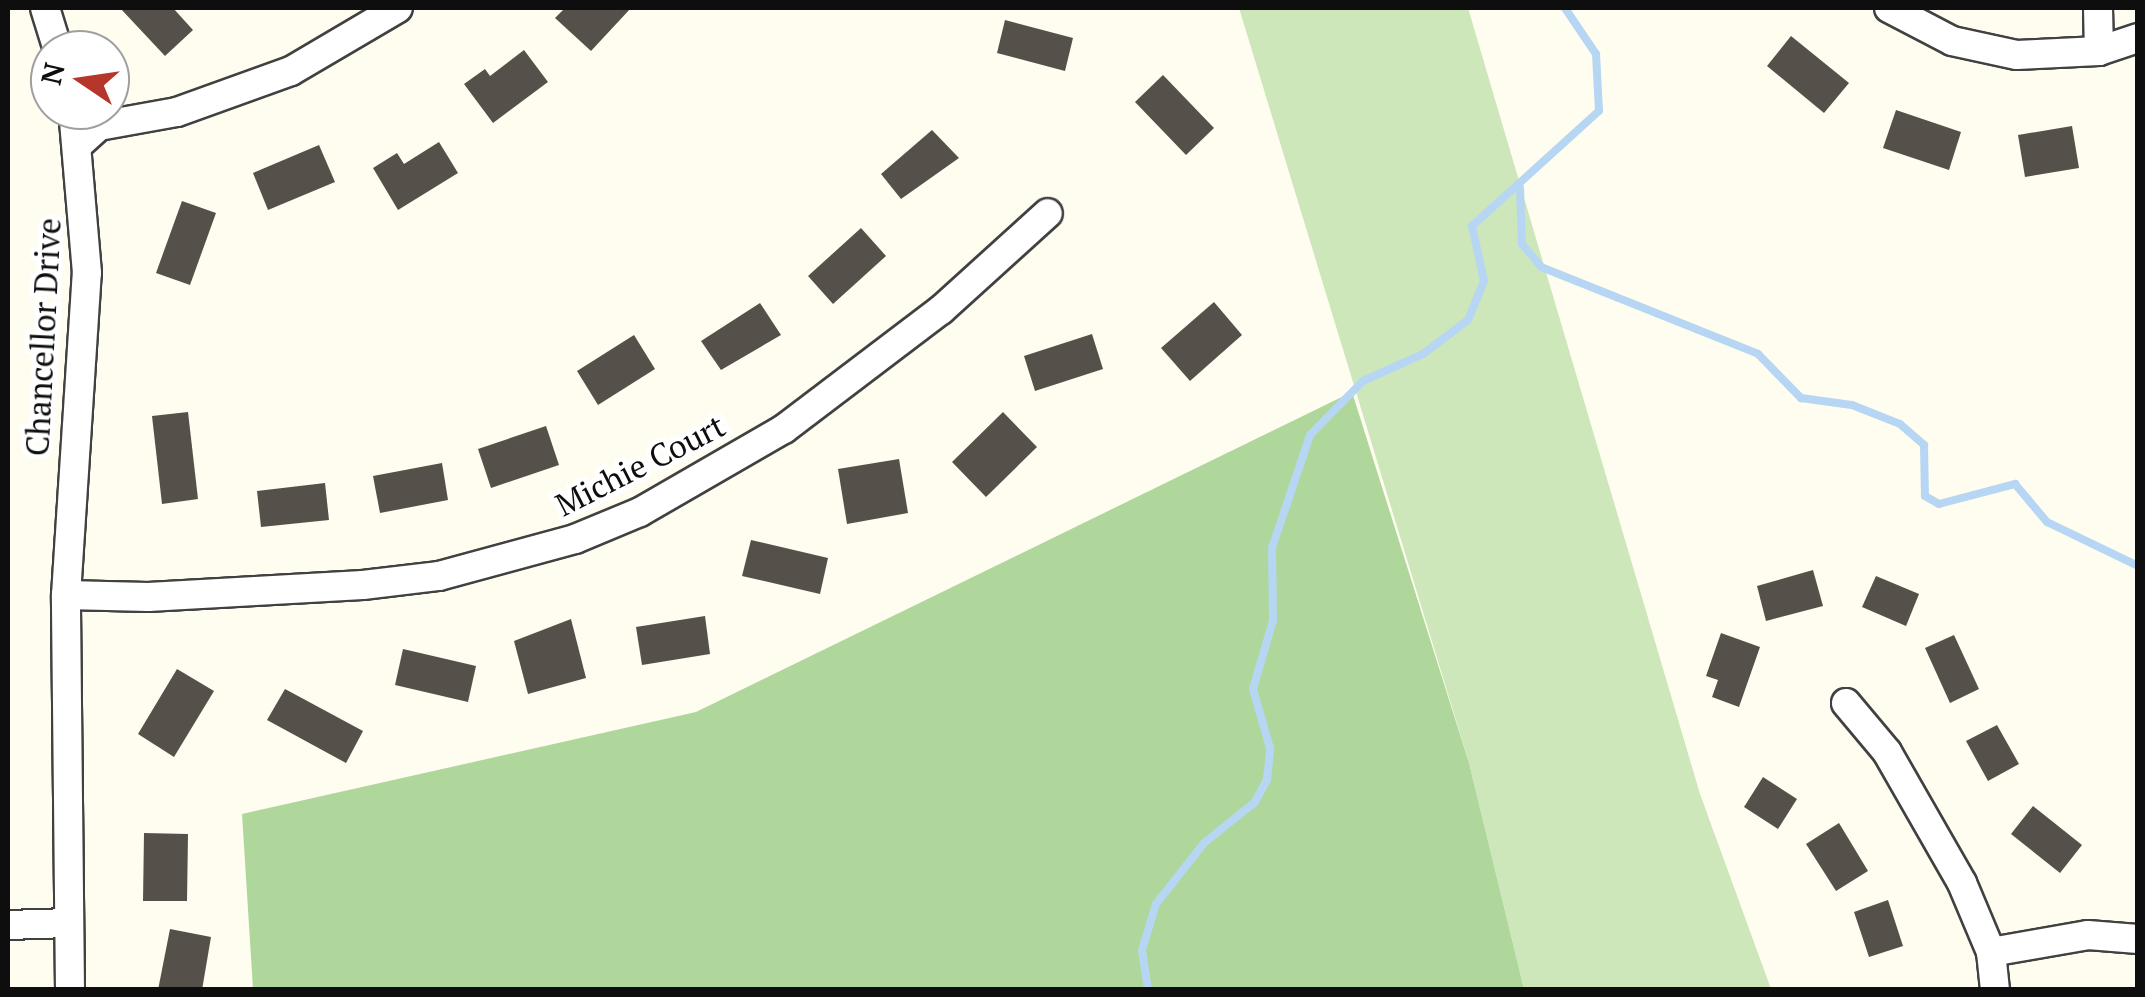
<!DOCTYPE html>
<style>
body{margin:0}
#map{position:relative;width:2145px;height:997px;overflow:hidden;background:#fefdf0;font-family:"PT Serif",serif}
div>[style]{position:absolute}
.green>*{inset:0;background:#cde7bb}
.forest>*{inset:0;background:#afd79b}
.stream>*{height:8px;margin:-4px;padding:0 4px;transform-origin:4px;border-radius:4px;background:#b7d6f3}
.building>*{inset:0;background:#56504b}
.roads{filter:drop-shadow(2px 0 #414141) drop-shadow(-2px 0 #414141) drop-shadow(0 2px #414141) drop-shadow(0 -2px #414141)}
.minor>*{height:28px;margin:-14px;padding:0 14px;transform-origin:14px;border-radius:14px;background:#fff}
span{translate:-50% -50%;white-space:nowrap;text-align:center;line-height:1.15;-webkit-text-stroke:10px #fff;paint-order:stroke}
.street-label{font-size:32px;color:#0e0e0e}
.frame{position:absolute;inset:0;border:10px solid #0e0e0e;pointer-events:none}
.north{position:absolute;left:30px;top:30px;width:100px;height:100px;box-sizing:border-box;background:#fff;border:2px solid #9f9f9f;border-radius:50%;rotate:283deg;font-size:28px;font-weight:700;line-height:40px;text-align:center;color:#0e0e0e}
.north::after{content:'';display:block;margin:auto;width:35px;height:45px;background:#b7362c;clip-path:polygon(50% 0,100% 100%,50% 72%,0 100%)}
</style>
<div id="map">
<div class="green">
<i style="clip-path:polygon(1239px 8px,1468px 8px,1700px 794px,1771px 989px,1524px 989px,1469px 763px)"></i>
</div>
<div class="forest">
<i style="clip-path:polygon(1352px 392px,1469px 763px,1524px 989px,253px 989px,242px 814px,696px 712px)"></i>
</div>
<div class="stream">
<i style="left:1520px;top:188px;width:56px;rotate:88deg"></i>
<i style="left:1522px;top:244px;width:30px;rotate:50deg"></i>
<i style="left:1541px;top:267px;width:234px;rotate:21.8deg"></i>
<i style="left:1758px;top:354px;width:62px;rotate:45.7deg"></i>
<i style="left:1801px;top:398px;width:51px;rotate:7.8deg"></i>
<i style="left:1852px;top:405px;width:52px;rotate:21.6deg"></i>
<i style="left:1900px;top:424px;width:32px;rotate:41deg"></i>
<i style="left:1924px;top:445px;width:51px;rotate:88.9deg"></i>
<i style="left:1925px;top:496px;width:16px;rotate:30deg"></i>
<i style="left:1939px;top:504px;width:79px;rotate:-14.7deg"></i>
<i style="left:2015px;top:484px;width:50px;rotate:49.9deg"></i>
<i style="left:2047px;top:522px;width:101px;rotate:25.8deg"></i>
<i style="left:1148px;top:990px;width:40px;rotate:-98.5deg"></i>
<i style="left:1142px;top:950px;width:48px;rotate:-73.1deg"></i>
<i style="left:1156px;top:904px;width:78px;rotate:-51.8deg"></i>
<i style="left:1204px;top:843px;width:65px;rotate:-38.8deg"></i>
<i style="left:1255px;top:802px;width:26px;rotate:-62deg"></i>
<i style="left:1267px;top:779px;width:31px;rotate:-84deg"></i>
<i style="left:1270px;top:748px;width:61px;rotate:-106.1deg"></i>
<i style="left:1253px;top:689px;width:72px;rotate:-73.8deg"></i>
<i style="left:1273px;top:620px;width:72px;rotate:-90.8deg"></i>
<i style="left:1272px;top:548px;width:119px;rotate:-71.4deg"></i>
<i style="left:1310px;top:435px;width:76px;rotate:-45.5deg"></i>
<i style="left:1363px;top:381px;width:66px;rotate:-24.2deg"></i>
<i style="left:1423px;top:354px;width:56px;rotate:-37.1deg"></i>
<i style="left:1468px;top:320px;width:42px;rotate:-67.7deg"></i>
<i style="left:1484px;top:281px;width:56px;rotate:-102.3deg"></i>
<i style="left:1472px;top:226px;width:171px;rotate:-42.2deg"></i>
<i style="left:1599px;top:111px;width:57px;rotate:-93deg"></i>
<i style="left:1596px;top:54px;width:55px;rotate:-124deg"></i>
</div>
<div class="building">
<i style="clip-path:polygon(120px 8px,173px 8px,193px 30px,165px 56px)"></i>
<i style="clip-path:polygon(565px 8px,631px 8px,591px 51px,555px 18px)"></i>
<i style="clip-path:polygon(1005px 20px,1073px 38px,1065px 71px,997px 53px)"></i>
<i style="clip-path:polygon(1791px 36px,1849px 83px,1824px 113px,1767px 66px)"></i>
<i style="clip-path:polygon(524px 50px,548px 82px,493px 123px,464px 84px,485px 69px,490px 76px)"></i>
<i style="clip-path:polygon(1163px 75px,1214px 128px,1186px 155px,1135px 102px)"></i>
<i style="clip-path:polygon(1896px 110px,1961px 132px,1949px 170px,1883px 148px)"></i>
<i style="clip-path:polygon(2072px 126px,2079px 168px,2025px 177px,2018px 135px)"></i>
<i style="clip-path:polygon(932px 130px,959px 158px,901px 199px,881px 174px)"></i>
<i style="clip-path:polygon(439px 142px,458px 173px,398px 210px,373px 168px,397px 153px,404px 164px)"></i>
<i style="clip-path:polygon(319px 145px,335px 182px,268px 210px,253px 173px)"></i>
<i style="clip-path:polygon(182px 201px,216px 213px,190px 285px,156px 273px)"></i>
<i style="clip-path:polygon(861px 228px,886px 256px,833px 304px,808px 276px)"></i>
<i style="clip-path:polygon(1214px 302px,1242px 335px,1190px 381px,1161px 348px)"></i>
<i style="clip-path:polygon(760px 303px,781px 335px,721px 370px,701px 341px)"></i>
<i style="clip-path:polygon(1092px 334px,1103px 369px,1035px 391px,1024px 356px)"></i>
<i style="clip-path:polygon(634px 335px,655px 369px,598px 405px,577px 371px)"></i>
<i style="clip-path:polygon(188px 412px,198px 499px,162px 504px,152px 416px)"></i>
<i style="clip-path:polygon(1003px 412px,1037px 447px,986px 497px,952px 462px)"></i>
<i style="clip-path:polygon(546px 426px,559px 465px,491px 488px,478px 449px)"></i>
<i style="clip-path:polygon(899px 459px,908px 513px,847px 524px,838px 469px)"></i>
<i style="clip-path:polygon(442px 463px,448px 500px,380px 513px,373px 476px)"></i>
<i style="clip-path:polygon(325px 483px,329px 520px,261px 527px,257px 491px)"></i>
<i style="clip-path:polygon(751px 540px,828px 558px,820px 594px,742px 576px)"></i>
<i style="clip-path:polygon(1813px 570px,1823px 606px,1766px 621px,1757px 586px)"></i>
<i style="clip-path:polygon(1876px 576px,1919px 594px,1906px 626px,1862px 607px)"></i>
<i style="clip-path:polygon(705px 616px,710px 654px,642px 665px,636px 627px)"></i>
<i style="clip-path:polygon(571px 619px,586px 678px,528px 694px,514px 641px)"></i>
<i style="clip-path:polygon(1721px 633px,1760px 647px,1739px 707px,1712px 697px,1718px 680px,1706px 676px)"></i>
<i style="clip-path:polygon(1954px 635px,1979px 689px,1950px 703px,1925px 648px)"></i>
<i style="clip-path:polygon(403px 649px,476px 666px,468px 702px,395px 685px)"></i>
<i style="clip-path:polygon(177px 669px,214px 691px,174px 757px,138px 734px)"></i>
<i style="clip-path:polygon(285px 689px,363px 731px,346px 763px,267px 720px)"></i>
<i style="clip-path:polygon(1997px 725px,2019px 764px,1988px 781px,1966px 741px)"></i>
<i style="clip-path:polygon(1763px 777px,1797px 799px,1778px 829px,1744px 807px)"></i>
<i style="clip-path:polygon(2033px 806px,2082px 845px,2060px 873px,2011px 834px)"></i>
<i style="clip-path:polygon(1839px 823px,1868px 871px,1836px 891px,1806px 844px)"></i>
<i style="clip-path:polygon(144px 833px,188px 834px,187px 901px,143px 901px)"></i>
<i style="clip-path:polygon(1888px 900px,1903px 946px,1869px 957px,1854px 912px)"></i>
<i style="clip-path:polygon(170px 929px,211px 937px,202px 990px,158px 990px)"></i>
</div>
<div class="roads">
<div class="minor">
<i style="left:45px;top:8px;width:44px;rotate:72.8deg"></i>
<i style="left:1889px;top:8px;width:71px;rotate:27.6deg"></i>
<i style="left:1952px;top:41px;width:66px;rotate:12.2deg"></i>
<i style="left:2017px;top:55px;width:82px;rotate:-2.8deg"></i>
<i style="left:2099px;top:51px;width:41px;rotate:-18.4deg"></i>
<i style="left:2098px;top:8px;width:43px;rotate:88.7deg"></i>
<i style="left:80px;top:143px;width:25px;rotate:-42deg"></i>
<i style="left:99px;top:126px;width:79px;rotate:-10.2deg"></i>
<i style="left:177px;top:112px;width:121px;rotate:-19.8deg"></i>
<i style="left:291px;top:71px;width:124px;rotate:-30.5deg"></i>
<i style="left:66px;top:595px;width:82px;rotate:1.4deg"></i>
<i style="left:148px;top:597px;width:215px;rotate:-3.2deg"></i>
<i style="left:363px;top:585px;width:77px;rotate:-6.8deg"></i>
<i style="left:439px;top:576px;width:141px;rotate:-15.2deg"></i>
<i style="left:575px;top:539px;width:70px;rotate:-22.6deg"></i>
<i style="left:640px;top:512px;width:166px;rotate:-30deg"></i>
<i style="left:784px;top:429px;width:197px;rotate:-37.2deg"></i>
<i style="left:941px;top:310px;width:144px;rotate:-42.2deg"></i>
<i style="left:1846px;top:703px;width:64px;rotate:50.1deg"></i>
<i style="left:1887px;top:752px;width:151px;rotate:60.2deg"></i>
<i style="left:1962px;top:883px;width:75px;rotate:67.2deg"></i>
<i style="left:1991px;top:952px;width:38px;rotate:84deg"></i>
<i style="left:8px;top:925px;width:59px;rotate:-1.9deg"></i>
<i style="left:1991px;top:952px;width:98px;rotate:-9.9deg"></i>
<i style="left:2088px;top:935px;width:50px;rotate:4.6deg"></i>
<i style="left:70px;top:990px;width:395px;rotate:-90.6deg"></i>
<i style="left:66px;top:595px;width:323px;rotate:-86.3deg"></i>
<i style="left:87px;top:273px;width:164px;rotate:-94.9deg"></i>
</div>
</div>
<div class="street-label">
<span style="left:43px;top:337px;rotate:-87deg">Chancellor Drive</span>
<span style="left:640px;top:465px;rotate:-27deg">Michie Court</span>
</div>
<div class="frame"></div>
<div class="north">N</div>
</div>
